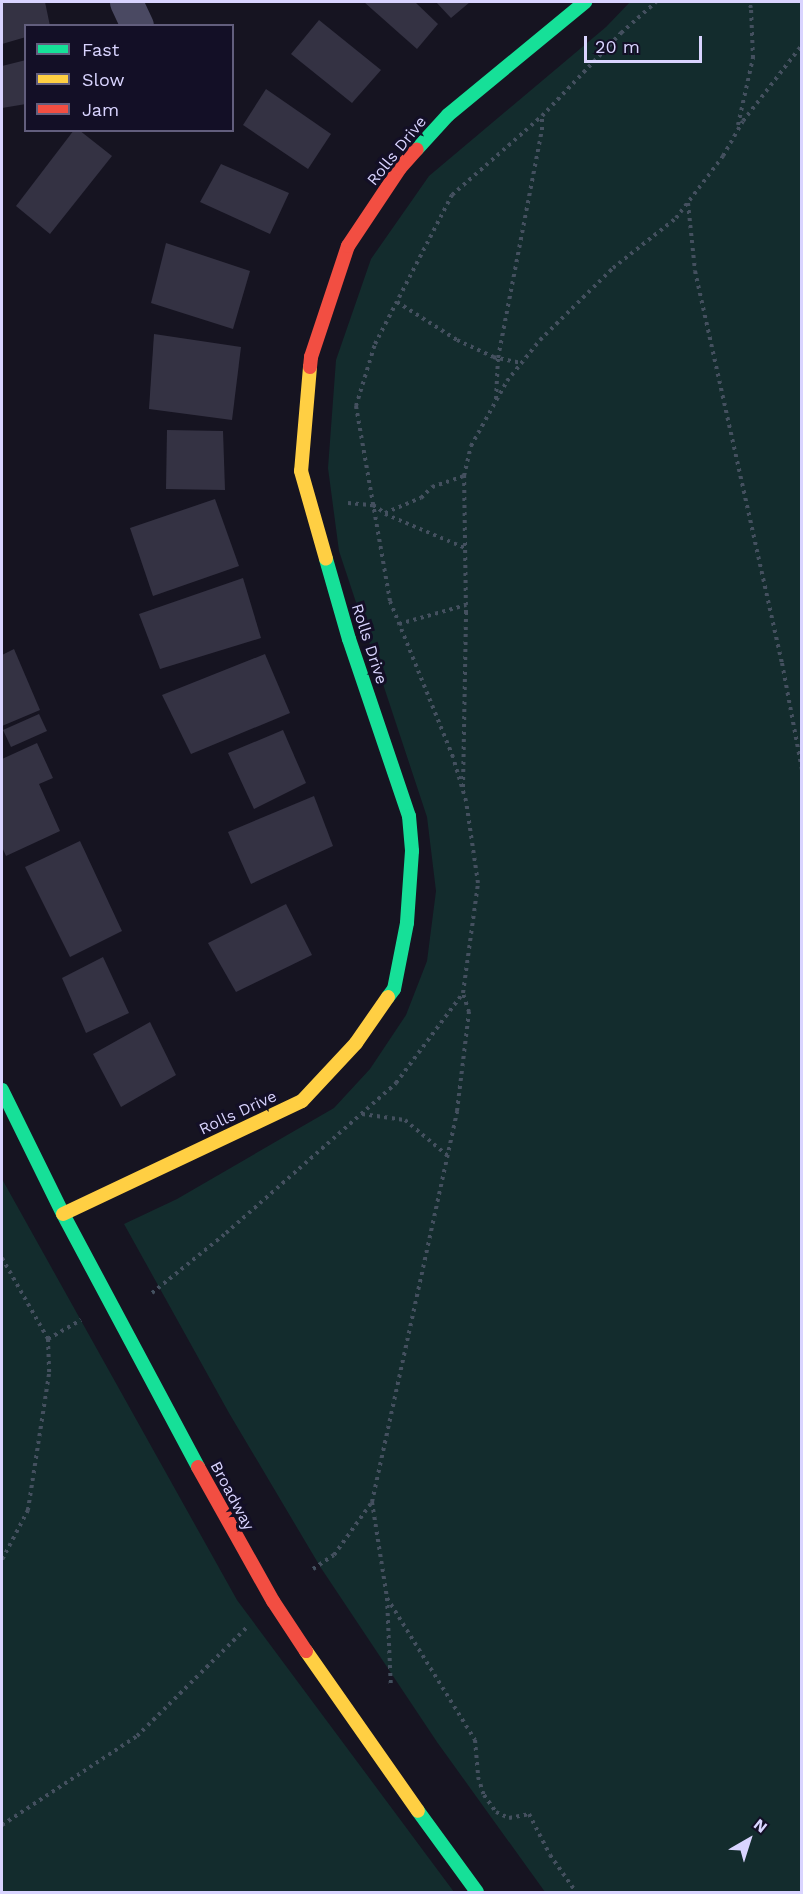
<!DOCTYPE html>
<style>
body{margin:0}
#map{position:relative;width:803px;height:1894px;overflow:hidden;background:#161421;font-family:"Work Sans",sans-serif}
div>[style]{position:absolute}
.green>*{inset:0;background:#132c2d}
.building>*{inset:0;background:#343243}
.path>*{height:4px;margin-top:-2px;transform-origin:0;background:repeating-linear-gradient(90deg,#44505f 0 3px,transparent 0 7.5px)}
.street>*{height:33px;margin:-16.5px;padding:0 16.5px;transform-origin:16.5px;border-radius:16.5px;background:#4a4962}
.fast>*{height:14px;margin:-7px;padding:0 7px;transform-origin:7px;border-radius:7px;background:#16e098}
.slow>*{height:14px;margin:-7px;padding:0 7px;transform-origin:7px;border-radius:7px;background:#ffcf43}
.jam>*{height:14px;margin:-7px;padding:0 7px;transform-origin:7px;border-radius:7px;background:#f24e42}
span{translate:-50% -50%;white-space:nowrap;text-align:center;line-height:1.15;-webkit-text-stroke:6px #130f26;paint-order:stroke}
.street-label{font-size:16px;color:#d9d4ff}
.frame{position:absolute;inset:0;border:3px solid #d9d4ff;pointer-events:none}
.legend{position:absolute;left:24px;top:24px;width:210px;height:108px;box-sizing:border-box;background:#130f26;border:2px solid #625e7d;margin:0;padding:8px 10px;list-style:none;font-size:18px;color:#d9d4ff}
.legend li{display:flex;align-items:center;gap:12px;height:30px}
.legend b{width:30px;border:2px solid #625e7d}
.north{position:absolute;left:719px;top:1810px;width:60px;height:60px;-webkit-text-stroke:4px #130f26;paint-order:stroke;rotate:39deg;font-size:16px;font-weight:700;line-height:24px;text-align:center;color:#d9d4ff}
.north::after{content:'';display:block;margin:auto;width:21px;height:27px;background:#d9d4ff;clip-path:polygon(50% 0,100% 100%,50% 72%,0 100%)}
.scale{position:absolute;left:584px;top:36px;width:118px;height:27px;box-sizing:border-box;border:3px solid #d9d4ff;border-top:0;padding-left:8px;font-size:18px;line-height:21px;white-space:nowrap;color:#d9d4ff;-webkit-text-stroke:4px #130f26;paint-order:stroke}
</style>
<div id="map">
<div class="green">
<i style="clip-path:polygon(630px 2px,801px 2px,801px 1892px,545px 1892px,437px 1742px,321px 1568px,229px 1413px,124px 1224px,177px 1199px,334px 1108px,370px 1069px,406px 1015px,427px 961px,436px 891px,427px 817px,339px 551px,328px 468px,336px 360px,371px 259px,429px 176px,606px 27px)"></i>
<i style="clip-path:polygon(2px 1179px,237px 1600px,454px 1892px,2px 1892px)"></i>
</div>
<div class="building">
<i style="clip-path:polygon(2px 2px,45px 2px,50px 26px,26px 26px,26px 37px,2px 44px)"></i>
<i style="clip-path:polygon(364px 2px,415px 2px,438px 24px,417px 49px)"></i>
<i style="clip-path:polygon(436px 2px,470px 2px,451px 18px)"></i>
<i style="clip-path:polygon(319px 20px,381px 70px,352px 103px,291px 54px)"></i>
<i style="clip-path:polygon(26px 60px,26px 104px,2px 108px,2px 66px)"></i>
<i style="clip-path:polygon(266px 89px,331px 134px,308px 169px,243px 125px)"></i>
<i style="clip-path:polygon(74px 130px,79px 130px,112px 156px,50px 234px,16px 206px)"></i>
<i style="clip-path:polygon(221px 164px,289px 193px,270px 234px,200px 202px)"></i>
<i style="clip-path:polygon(166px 243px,250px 271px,233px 329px,151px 303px)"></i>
<i style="clip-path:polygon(154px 334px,241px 347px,232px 420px,149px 409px)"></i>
<i style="clip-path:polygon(167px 430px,223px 431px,225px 490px,166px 489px)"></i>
<i style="clip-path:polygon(215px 499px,239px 566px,153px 596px,130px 528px)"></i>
<i style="clip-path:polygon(243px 578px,261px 638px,160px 669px,139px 614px)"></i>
<i style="clip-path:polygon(14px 649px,40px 710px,2px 726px,2px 655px)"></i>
<i style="clip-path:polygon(265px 654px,290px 713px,191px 754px,162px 695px)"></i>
<i style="clip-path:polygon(39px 714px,47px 731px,11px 747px,3px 730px)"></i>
<i style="clip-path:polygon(283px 730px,306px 783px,254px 809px,228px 753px)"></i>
<i style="clip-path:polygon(37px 743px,53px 778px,39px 784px,60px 831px,6px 856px,2px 847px,2px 759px)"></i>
<i style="clip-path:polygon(314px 796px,333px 846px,251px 884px,228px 832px)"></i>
<i style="clip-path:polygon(80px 841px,122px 931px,70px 957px,25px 867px)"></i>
<i style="clip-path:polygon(286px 904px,312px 955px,236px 992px,208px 943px)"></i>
<i style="clip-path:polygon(103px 957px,129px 1013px,86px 1033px,62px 978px)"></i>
<i style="clip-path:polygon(150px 1022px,176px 1075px,121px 1107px,93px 1054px)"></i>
</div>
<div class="path">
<i style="left:738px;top:125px;width:69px;rotate:-77.4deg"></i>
<i style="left:753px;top:58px;width:50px;rotate:-92.3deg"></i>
<i style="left:751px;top:8px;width:6px;rotate:-108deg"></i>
<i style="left:688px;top:203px;width:68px;rotate:84.1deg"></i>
<i style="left:695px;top:271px;width:402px;rotate:77.5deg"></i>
<i style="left:782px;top:663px;width:109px;rotate:79.4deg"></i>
<i style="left:397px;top:302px;width:71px;rotate:32.3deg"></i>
<i style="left:457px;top:340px;width:40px;rotate:25deg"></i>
<i style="left:493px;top:357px;width:29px;rotate:12deg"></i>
<i style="left:496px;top:399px;width:41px;rotate:-87.2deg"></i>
<i style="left:498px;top:358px;width:232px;rotate:-79.1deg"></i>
<i style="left:542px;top:130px;width:13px;rotate:-90deg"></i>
<i style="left:348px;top:503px;width:25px;rotate:5deg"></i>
<i style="left:373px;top:505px;width:14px;rotate:34deg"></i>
<i style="left:385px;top:513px;width:39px;rotate:-23deg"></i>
<i style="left:421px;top:498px;width:16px;rotate:-45deg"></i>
<i style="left:432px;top:487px;width:34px;rotate:-19deg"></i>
<i style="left:385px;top:514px;width:87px;rotate:23deg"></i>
<i style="left:399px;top:624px;width:70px;rotate:-15.8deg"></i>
<i style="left:463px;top:787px;width:174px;rotate:-89deg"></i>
<i style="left:466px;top:613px;width:137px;rotate:-90.8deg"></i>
<i style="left:464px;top:476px;width:31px;rotate:-77deg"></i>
<i style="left:471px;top:446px;width:74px;rotate:-61deg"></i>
<i style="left:507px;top:381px;width:53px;rotate:-51.2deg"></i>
<i style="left:540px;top:340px;width:103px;rotate:-44.6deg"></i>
<i style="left:613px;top:268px;width:80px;rotate:-38.4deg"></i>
<i style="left:676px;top:218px;width:78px;rotate:-52.8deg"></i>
<i style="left:723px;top:156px;width:40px;rotate:-60.3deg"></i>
<i style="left:743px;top:121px;width:96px;rotate:-52.2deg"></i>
<i style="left:362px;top:1114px;width:43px;rotate:7.9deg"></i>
<i style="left:405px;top:1120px;width:56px;rotate:39.9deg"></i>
<i style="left:2px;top:1258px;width:93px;rotate:60.4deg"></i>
<i style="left:48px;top:1339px;width:35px;rotate:88deg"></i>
<i style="left:49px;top:1374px;width:138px;rotate:98.8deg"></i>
<i style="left:28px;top:1510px;width:56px;rotate:117.5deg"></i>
<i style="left:152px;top:1293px;width:95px;rotate:-39deg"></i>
<i style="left:226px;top:1233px;width:227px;rotate:-41.4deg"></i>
<i style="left:396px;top:1083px;width:112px;rotate:-53.3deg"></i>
<i style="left:463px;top:993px;width:111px;rotate:-82.2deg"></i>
<i style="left:478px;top:883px;width:83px;rotate:-98.3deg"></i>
<i style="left:466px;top:801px;width:46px;rotate:-106.5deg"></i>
<i style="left:453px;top:757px;width:168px;rotate:-112deg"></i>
<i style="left:390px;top:601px;width:198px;rotate:-99.9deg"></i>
<i style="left:356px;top:406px;width:65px;rotate:-73deg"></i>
<i style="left:375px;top:344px;width:168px;rotate:-62.7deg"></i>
<i style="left:452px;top:195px;width:120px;rotate:-41.3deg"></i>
<i style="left:542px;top:116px;width:115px;rotate:-46.4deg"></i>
<i style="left:621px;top:33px;width:47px;rotate:-41.5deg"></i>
<i style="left:48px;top:1339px;width:38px;rotate:-30deg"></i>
<i style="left:372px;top:1502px;width:97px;rotate:81.1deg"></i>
<i style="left:387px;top:1598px;width:90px;rotate:87.5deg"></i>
<i style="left:313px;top:1569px;width:25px;rotate:-34deg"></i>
<i style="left:334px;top:1555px;width:65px;rotate:-54.4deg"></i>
<i style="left:372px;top:1502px;width:400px;rotate:-77.7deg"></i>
<i style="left:457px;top:1111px;width:100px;rotate:-83.1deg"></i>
<i style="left:469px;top:1012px;width:19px;rotate:-108deg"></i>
<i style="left:387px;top:1598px;width:167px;rotate:58.2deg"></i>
<i style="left:475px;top:1740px;width:37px;rotate:85deg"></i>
<i style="left:478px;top:1777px;width:19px;rotate:72deg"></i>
<i style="left:484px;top:1795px;width:21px;rotate:55deg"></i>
<i style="left:496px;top:1812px;width:14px;rotate:25deg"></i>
<i style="left:509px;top:1818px;width:20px;rotate:-11deg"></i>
<i style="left:529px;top:1814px;width:46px;rotate:62.9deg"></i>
<i style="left:550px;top:1855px;width:45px;rotate:54.9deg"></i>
<i style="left:2px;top:1825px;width:162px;rotate:-33.4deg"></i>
<i style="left:137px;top:1736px;width:155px;rotate:-44.7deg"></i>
</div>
<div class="street">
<i style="left:126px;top:2px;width:26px;rotate:65deg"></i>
</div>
<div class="fast">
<i style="left:417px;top:149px;width:46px;rotate:-47.6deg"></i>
<i style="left:448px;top:115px;width:178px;rotate:-39.5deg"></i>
<i style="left:326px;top:559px;width:83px;rotate:74deg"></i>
<i style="left:349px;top:639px;width:187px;rotate:71.3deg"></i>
<i style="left:409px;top:816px;width:35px;rotate:85deg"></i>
<i style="left:412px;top:851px;width:72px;rotate:94deg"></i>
<i style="left:407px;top:923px;width:67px;rotate:101.1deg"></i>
<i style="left:394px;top:989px;width:10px;rotate:127deg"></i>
<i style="left:2px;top:1090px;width:138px;rotate:63.8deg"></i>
<i style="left:63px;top:1214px;width:287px;rotate:61.9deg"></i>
<i style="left:418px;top:1811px;width:100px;rotate:53.9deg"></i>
</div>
<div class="slow">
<i style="left:310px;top:367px;width:104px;rotate:94.9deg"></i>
<i style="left:301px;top:471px;width:91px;rotate:74.1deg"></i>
<i style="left:63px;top:1214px;width:264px;rotate:-25.3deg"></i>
<i style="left:302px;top:1101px;width:79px;rotate:-47deg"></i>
<i style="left:356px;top:1043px;width:56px;rotate:-55.2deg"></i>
<i style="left:306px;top:1651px;width:195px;rotate:55deg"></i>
</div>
<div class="jam">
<i style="left:310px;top:367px;width:10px;rotate:-84deg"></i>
<i style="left:311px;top:357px;width:117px;rotate:-71.6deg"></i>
<i style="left:348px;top:246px;width:94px;rotate:-56.3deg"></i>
<i style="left:400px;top:168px;width:25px;rotate:-48deg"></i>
<i style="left:198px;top:1467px;width:154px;rotate:60.8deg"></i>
<i style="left:273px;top:1601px;width:60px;rotate:56.6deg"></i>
</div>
<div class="street-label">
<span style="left:397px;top:151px;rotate:-51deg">Rolls Drive</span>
<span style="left:369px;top:644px;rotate:72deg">Rolls Drive</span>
<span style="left:238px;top:1113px;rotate:-25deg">Rolls Drive</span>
<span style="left:232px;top:1496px;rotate:62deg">Broadway</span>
</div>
<div class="frame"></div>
<ul class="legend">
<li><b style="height:8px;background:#16e098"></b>Fast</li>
<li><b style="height:8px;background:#ffcf43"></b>Slow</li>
<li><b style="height:8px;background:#f24e42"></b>Jam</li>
</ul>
<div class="north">N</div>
<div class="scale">20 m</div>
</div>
